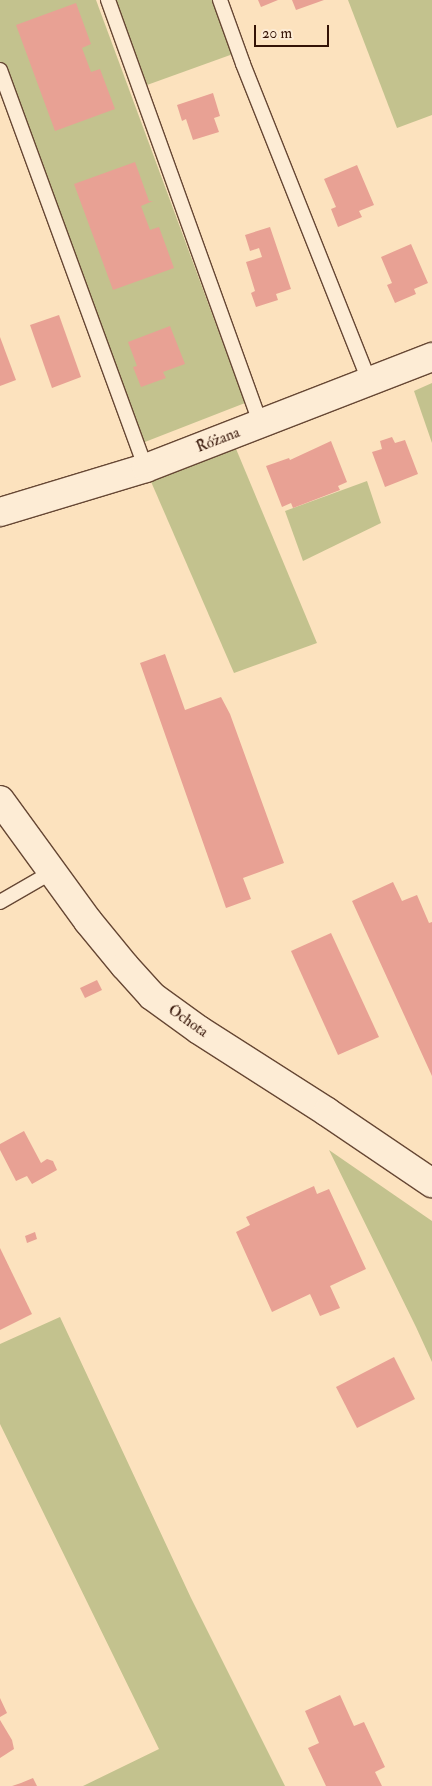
<!DOCTYPE html>
<meta charset="utf-8">
<style>
body{margin:0}
#map{position:relative;width:432px;height:1786px;overflow:hidden;background:#fce2be;font-family:"IM FELL Double Pica",serif}
div>[style]{position:absolute}
.green>*{inset:0;background:#c3c28e}
.building>*{inset:0;background:#e8a194}
.roads{filter:drop-shadow(1px 0 #664734) drop-shadow(-1px 0 #664734) drop-shadow(0 1px #664734) drop-shadow(0 -1px #664734)}
.lane>*{height:14px;margin:-7px;padding:0 7px;transform-origin:7px;border-radius:7px;background:#fdecd5}
.street>*{height:28px;margin:-14px;padding:0 14px;transform-origin:14px;border-radius:14px;background:#fdecd5}
.secondary>*{height:28px;margin:-14px;padding:0 14px;transform-origin:14px;border-radius:14px;background:#fdecd5}
span{translate:-50% -50%;white-space:nowrap;text-align:center;line-height:1.15;-webkit-text-stroke:5px #fdecd5;paint-order:stroke}
.street-label{font-size:15px;color:#341306}
.scale{position:absolute;left:254px;top:25px;width:75px;height:22px;box-sizing:border-box;border:2px solid #341306;border-top:0;padding-left:6px;font-size:15px;line-height:18px;white-space:nowrap;color:#341306;-webkit-text-stroke:4px #fdecd5;paint-order:stroke}
</style>
<div id="map">
<div class="green">
<i style="clip-path:polygon(0 0,96px 0,245px 403px,132px 447px,0 92px)"></i>
<i style="clip-path:polygon(116px 0,214px 0,233px 54px,147px 85px)"></i>
<i style="clip-path:polygon(348px 0,432px 0,432px 115px,397px 128px)"></i>
<i style="clip-path:polygon(432px 383px,432px 443px,414px 391px)"></i>
<i style="clip-path:polygon(234px 444px,317px 643px,234px 673px,149px 477px)"></i>
<i style="clip-path:polygon(367px 481px,381px 523px,303px 561px,285px 511px)"></i>
<i style="clip-path:polygon(329px 1150px,432px 1221px,432px 1362px,416px 1327px)"></i>
<i style="clip-path:polygon(60px 1317px,191px 1598px,285px 1786px,83px 1786px,159px 1749px,0 1424px,0 1344px)"></i>
</div>
<div class="building">
<i style="clip-path:polygon(258px 0,278px 0,261px 7px)"></i>
<i style="clip-path:polygon(292px 0,324px 0,296px 10px)"></i>
<i style="clip-path:polygon(76px 3px,91px 44px,82px 48px,91px 72px,100px 69px,115px 109px,55px 131px,16px 25px)"></i>
<i style="clip-path:polygon(213px 93px,220px 116px,214px 118px,219px 132px,193px 140px,186px 119px,182px 121px,177px 105px)"></i>
<i style="clip-path:polygon(135px 162px,149px 201px,153px 201px,141px 206px,150px 230px,159px 227px,174px 268px,113px 290px,74px 184px)"></i>
<i style="clip-path:polygon(357px 165px,374px 205px,359px 211px,362px 217px,338px 227px,331px 209px,336px 207px,324px 179px)"></i>
<i style="clip-path:polygon(270px 227px,291px 289px,276px 294px,278px 300px,256px 307px,251px 293px,255px 291px,246px 262px,262px 257px,259px 248px,250px 251px,245px 235px)"></i>
<i style="clip-path:polygon(411px 244px,428px 283px,414px 289px,416px 294px,395px 303px,387px 285px,392px 283px,381px 257px)"></i>
<i style="clip-path:polygon(59px 315px,81px 377px,52px 388px,30px 325px)"></i>
<i style="clip-path:polygon(170px 326px,185px 364px,163px 372px,166px 378px,141px 387px,133px 367px,137px 366px,128px 342px)"></i>
<i style="clip-path:polygon(0 337px,16px 380px,0 386px)"></i>
<i style="clip-path:polygon(392px 437px,395px 443px,405px 440px,418px 474px,385px 487px,372px 452px,382px 449px,380px 441px)"></i>
<i style="clip-path:polygon(331px 441px,347px 482px,338px 486px,340px 490px,293px 508px,291px 503px,282px 507px,266px 466px,289px 458px,290px 460px)"></i>
<i style="clip-path:polygon(165px 654px,185px 710px,221px 697px,230px 714px,284px 863px,243px 878px,251px 899px,226px 908px,140px 663px)"></i>
<i style="clip-path:polygon(393px 882px,402px 901px,417px 895px,429px 923px,432px 922px,432px 1076px,352px 901px)"></i>
<i style="clip-path:polygon(331px 933px,379px 1037px,338px 1055px,291px 951px)"></i>
<i style="clip-path:polygon(97px 980px,102px 990px,85px 998px,80px 988px)"></i>
<i style="clip-path:polygon(24px 1131px,41px 1163px,47px 1159px,53px 1161px,57px 1170px,32px 1184px,27px 1176px,16px 1181px,0 1150px,0 1144px)"></i>
<i style="clip-path:polygon(314px 1186px,317px 1194px,329px 1189px,366px 1269px,330px 1286px,340px 1308px,320px 1316px,310px 1294px,272px 1312px,236px 1232px,250px 1225px,246px 1217px)"></i>
<i style="clip-path:polygon(35px 1232px,37px 1239px,27px 1243px,25px 1236px)"></i>
<i style="clip-path:polygon(0 1248px,32px 1314px,0 1330px)"></i>
<i style="clip-path:polygon(394px 1357px,415px 1399px,357px 1428px,336px 1387px)"></i>
<i style="clip-path:polygon(340px 1695px,354px 1726px,364px 1722px,385px 1767px,375px 1772px,382px 1786px,326px 1786px,308px 1748px,319px 1743px,305px 1711px)"></i>
<i style="clip-path:polygon(0 1698px,7px 1713px,0 1717px)"></i>
<i style="clip-path:polygon(0 1720px,12px 1740px,14px 1749px,0 1758px)"></i>
<i style="clip-path:polygon(33px 1778px,37px 1786px,12px 1786px,21px 1783px)"></i>
</div>
<div class="roads">
<div class="lane">
<i style="left:108px;top:0;width:451px;rotate:70.2deg"></i>
<i style="left:220px;top:0;width:68px;rotate:70.2deg"></i>
<i style="left:243px;top:64px;width:343px;rotate:68.3deg"></i>
<i style="left:0;top:70px;width:424px;rotate:69.9deg"></i>
<i style="left:0;top:902px;width:60px;rotate:-30deg"></i>
</div>
<div class="street">
<i style="left:0;top:512px;width:152px;rotate:-16.8deg"></i>
<i style="left:146px;top:468px;width:307px;rotate:-21.2deg"></i>
</div>
<div class="secondary">
<i style="left:0;top:800px;width:150px;rotate:54deg"></i>
<i style="left:88px;top:921px;width:58px;rotate:50.6deg"></i>
<i style="left:125px;top:966px;width:40px;rotate:48deg"></i>
<i style="left:152px;top:996px;width:58px;rotate:35.9deg"></i>
<i style="left:199px;top:1030px;width:152px;rotate:32.6deg"></i>
<i style="left:327px;top:1112px;width:127px;rotate:34.1deg"></i>
</div>
</div>
<div class="street-label">
<span style="left:218px;top:440px;rotate:-21deg">Różana</span>
<span style="left:188px;top:1021px;rotate:35deg">Ochota</span>
</div>
<div class="scale">20 m</div>
</div>
